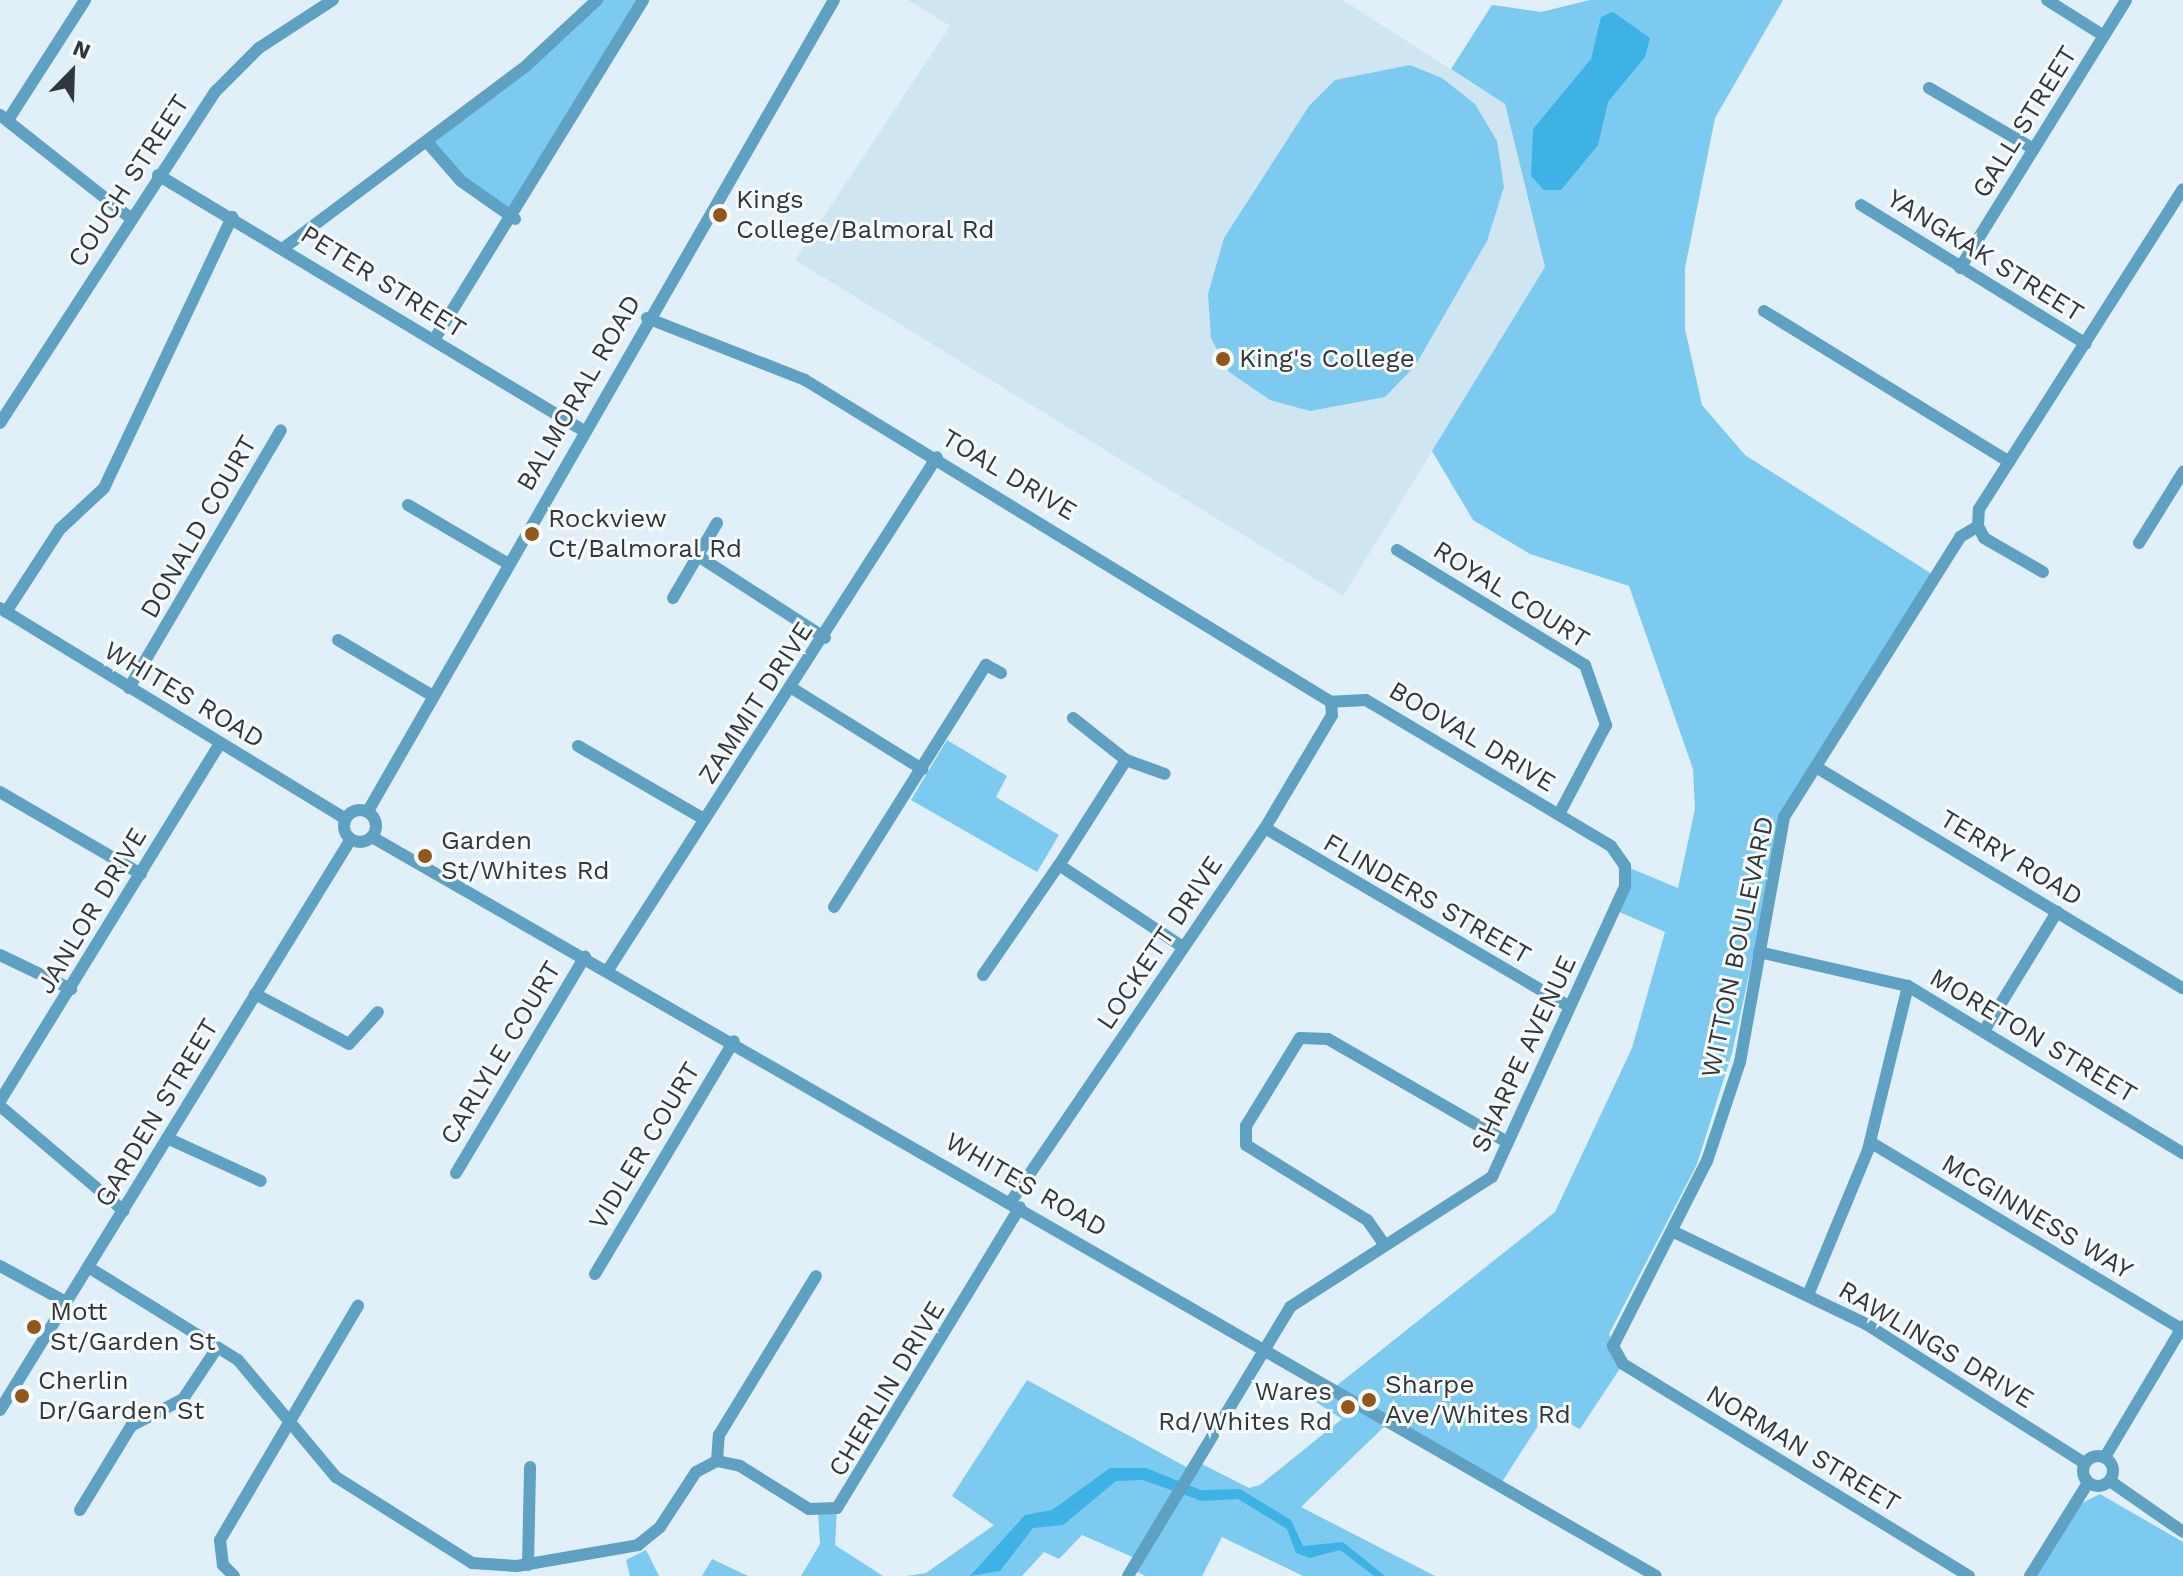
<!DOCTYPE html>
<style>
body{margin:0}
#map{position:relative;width:2183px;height:1576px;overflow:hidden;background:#e1f0f8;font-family:"Work Sans",sans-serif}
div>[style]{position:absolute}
.built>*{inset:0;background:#cfe6f2}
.green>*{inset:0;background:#7ccaf0}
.water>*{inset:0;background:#3eb2e4}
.minor>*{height:12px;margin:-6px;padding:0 6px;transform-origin:6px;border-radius:6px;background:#5fa1c2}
.minor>.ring{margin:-6px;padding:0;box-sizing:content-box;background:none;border:12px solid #5fa1c2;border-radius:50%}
.dots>*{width:22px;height:22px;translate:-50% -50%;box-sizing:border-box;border:4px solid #f8fbfd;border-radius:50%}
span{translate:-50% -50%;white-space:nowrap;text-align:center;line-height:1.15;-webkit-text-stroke:6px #f8fbfd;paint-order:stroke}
.street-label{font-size:26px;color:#31373b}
.poi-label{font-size:26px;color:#31373b}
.left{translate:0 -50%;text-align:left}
.right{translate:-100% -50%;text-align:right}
.north{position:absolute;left:32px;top:32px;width:80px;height:80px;-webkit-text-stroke:6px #f8fbfd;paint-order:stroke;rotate:23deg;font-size:22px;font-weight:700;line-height:32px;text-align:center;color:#31373b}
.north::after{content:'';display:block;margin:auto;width:28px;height:36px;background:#31373b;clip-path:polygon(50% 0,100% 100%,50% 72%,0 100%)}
</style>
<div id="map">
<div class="built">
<i style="clip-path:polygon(908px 0,1343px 0,1505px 104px,1546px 267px,1343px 596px,795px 260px,950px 26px)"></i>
</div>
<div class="green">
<i style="clip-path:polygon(597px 0,643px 0,515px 219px,481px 197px,427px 142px)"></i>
<i style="clip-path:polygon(1590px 0,1783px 0,1715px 118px,1685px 268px,1685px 329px,1702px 405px,1745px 455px,1935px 576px,1782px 823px,1732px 1053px,1697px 1164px,1609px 1334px,1623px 1364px,1580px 1429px,1547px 1412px,1500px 1485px,1390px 1421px,1301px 1507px,1435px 1576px,1303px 1576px,1222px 1537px,1202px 1576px,1145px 1576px,1132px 1569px,1137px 1559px,1082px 1535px,1059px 1559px,1044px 1552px,1022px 1576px,907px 1576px,926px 1573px,994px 1525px,952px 1496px,1027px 1380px,1190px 1469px,1196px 1461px,1249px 1488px,1260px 1485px,1342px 1419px,1316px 1402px,1555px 1212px,1632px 1048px,1665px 932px,1615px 910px,1625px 866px,1678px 888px,1695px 809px,1693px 769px,1629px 586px,1530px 554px,1473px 520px,1432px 451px,1545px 267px,1505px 104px,1451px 69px,1492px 5px,1541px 12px)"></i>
<i style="clip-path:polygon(1410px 65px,1442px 78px,1475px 104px,1497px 141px,1504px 187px,1487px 241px,1415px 366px,1385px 397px,1310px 411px,1270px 400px,1229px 372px,1211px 338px,1208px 294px,1224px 238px,1309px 106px,1335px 80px)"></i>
<i style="clip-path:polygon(947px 740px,1007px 776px,996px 797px,1059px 835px,1037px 872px,911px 800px)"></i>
<i style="clip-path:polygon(2100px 1494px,2183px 1542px,2183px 1576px,2030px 1576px,2082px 1503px)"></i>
<i style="clip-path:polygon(837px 1508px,835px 1545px,883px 1576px,801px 1576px,820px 1544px,818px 1512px)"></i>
<i style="clip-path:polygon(646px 1550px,659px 1576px,630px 1576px,626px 1560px)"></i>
<i style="clip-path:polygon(712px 1559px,748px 1576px,702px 1576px)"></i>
</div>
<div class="water">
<i style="clip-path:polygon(1613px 12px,1650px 38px,1645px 57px,1608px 102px,1598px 145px,1561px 190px,1544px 190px,1531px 176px,1533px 129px,1591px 59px,1601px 17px)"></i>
<i style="clip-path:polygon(1110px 1468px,1146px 1468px,1201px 1490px,1240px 1489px,1291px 1520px,1303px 1546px,1343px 1542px,1385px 1576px,1374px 1576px,1340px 1550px,1310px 1558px,1296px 1553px,1287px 1529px,1238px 1499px,1202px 1501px,1143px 1480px,1116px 1481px,1063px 1525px,1033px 1528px,1000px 1571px,970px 1576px,1025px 1515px,1052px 1510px)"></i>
</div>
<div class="minor">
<i style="left:2047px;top:0;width:67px;rotate:32.3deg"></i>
<i style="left:1929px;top:88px;width:121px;rotate:30.2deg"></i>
<i style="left:0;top:115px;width:164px;rotate:38.3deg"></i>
<i style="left:8px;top:120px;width:143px;rotate:-57.3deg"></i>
<i style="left:427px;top:142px;width:52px;rotate:48.9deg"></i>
<i style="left:461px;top:181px;width:66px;rotate:35.1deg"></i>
<i style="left:158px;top:175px;width:495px;rotate:31deg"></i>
<i style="left:1861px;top:205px;width:264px;rotate:31.7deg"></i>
<i style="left:285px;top:247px;width:303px;rotate:-36.9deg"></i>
<i style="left:527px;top:65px;width:96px;rotate:-42.9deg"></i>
<i style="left:1960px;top:268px;width:315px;rotate:-58.2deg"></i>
<i style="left:1764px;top:311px;width:288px;rotate:31.6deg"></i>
<i style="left:647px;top:318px;width:170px;rotate:21.4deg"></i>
<i style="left:805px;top:380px;width:617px;rotate:31.47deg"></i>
<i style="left:434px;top:340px;width:399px;rotate:-58.4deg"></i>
<i style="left:0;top:423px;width:396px;rotate:-57deg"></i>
<i style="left:216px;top:91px;width:61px;rotate:-45deg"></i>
<i style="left:259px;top:48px;width:88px;rotate:-33deg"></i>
<i style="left:408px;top:505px;width:115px;rotate:30.4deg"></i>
<i style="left:1978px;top:526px;width:13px;rotate:63deg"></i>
<i style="left:1984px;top:538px;width:68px;rotate:30deg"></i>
<i style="left:2139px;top:543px;width:84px;rotate:-58.2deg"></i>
<i style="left:1397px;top:550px;width:220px;rotate:31.5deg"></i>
<i style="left:1585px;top:665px;width:64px;rotate:70.7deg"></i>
<i style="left:1606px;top:725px;width:101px;rotate:117.8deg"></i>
<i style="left:698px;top:556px;width:151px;rotate:32.8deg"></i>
<i style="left:673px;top:598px;width:87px;rotate:-59.6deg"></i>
<i style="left:0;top:608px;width:404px;rotate:31.4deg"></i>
<i style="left:6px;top:612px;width:99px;rotate:-57deg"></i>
<i style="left:60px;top:529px;width:60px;rotate:-43deg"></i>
<i style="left:104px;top:488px;width:300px;rotate:-64.7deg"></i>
<i style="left:338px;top:640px;width:110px;rotate:30.5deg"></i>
<i style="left:129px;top:688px;width:299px;rotate:-59.5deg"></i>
<i style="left:795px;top:690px;width:150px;rotate:31.9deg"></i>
<i style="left:1073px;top:718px;width:68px;rotate:38.4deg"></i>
<i style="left:1126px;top:760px;width:41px;rotate:19.7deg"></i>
<i style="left:578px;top:746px;width:146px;rotate:30.1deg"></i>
<i style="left:1126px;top:760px;width:125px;rotate:122.5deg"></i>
<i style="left:1059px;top:865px;width:149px;rotate:33.5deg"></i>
<i style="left:1816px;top:767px;width:428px;rotate:31.1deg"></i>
<i style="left:0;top:792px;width:163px;rotate:30.2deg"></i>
<i class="ring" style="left:344px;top:810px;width:20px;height:20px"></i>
<i style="left:368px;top:811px;width:935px;rotate:-60.12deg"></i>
<i style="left:1265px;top:828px;width:351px;rotate:30.4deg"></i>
<i style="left:372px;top:837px;width:1481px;rotate:29.92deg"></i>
<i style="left:834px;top:907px;width:286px;rotate:-57.9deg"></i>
<i style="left:986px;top:665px;width:17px;rotate:28deg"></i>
<i style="left:1759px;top:952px;width:153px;rotate:12.9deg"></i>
<i style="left:1908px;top:986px;width:322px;rotate:31.3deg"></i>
<i style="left:0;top:955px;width:79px;rotate:25.6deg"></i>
<i style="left:608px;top:970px;width:609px;rotate:-57.33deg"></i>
<i style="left:983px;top:975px;width:134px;rotate:-55.4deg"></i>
<i style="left:255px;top:994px;width:106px;rotate:28deg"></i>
<i style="left:349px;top:1044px;width:43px;rotate:-47.8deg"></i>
<i style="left:1984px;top:1031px;width:140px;rotate:-58.5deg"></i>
<i style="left:0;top:1101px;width:420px;rotate:-58.4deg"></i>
<i style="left:0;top:1106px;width:162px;rotate:40.3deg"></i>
<i style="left:167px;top:1138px;width:103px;rotate:24.6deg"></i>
<i style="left:1870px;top:1142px;width:363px;rotate:31deg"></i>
<i style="left:456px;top:1173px;width:252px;rotate:-59.2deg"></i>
<i style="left:1010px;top:1203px;width:453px;rotate:-55.8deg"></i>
<i style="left:1265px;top:828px;width:131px;rotate:-59.3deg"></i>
<i style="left:1332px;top:715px;width:13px;rotate:-94deg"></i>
<i style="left:1674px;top:1232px;width:213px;rotate:25.6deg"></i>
<i style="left:1866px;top:1324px;width:259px;rotate:32.5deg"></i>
<i style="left:1384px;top:1244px;width:29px;rotate:-125deg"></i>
<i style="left:1367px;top:1220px;width:142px;rotate:-148.2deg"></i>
<i style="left:1246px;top:1145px;width:19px;rotate:-90deg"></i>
<i style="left:1246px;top:1126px;width:103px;rotate:-58.5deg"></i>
<i style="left:1300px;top:1038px;width:28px;rotate:2deg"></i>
<i style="left:1328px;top:1039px;width:207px;rotate:29.9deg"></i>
<i style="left:0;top:1266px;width:75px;rotate:28.6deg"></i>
<i style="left:88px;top:1267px;width:176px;rotate:31.8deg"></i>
<i style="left:238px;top:1360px;width:153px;rotate:50.1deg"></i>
<i style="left:336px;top:1477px;width:161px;rotate:32.3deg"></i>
<i style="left:472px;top:1563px;width:45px;rotate:3.8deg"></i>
<i style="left:517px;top:1566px;width:123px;rotate:-9.8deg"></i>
<i style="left:638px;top:1545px;width:28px;rotate:-39deg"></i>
<i style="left:660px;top:1527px;width:66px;rotate:-56.8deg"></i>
<i style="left:696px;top:1472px;width:24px;rotate:-28deg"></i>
<i style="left:717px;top:1461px;width:24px;rotate:12deg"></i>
<i style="left:740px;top:1466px;width:81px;rotate:31.9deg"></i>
<i style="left:809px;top:1509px;width:28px;rotate:-2deg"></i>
<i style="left:837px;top:1508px;width:352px;rotate:-58.7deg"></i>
<i style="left:595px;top:1274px;width:271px;rotate:-59.2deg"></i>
<i style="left:1808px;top:1295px;width:157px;rotate:-67.5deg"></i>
<i style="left:1868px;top:1150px;width:169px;rotate:-76.3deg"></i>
<i style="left:0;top:1410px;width:670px;rotate:-58.42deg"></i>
<i class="ring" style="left:2083px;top:1456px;width:18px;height:18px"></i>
<i style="left:2105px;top:1457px;width:152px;rotate:-59.2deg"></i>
<i style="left:717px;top:1461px;width:26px;rotate:-86deg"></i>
<i style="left:719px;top:1435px;width:186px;rotate:-58.6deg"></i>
<i style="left:2110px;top:1481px;width:89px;rotate:34.9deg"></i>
<i style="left:80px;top:1510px;width:98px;rotate:-58.7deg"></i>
<i style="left:131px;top:1426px;width:59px;rotate:-27.4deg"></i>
<i style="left:183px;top:1399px;width:61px;rotate:-56.3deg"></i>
<i style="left:528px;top:1565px;width:98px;rotate:-88.8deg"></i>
<i style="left:234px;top:1576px;width:16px;rotate:-135deg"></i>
<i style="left:223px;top:1565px;width:25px;rotate:-97deg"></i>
<i style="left:220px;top:1540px;width:272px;rotate:-59.5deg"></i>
<i style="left:1128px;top:1576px;width:314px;rotate:-58.9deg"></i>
<i style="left:1290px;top:1307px;width:240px;rotate:-32.8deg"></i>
<i style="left:1492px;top:1177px;width:320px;rotate:-65.4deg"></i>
<i style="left:1625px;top:886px;width:20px;rotate:-90deg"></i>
<i style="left:1625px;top:866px;width:24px;rotate:-125deg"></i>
<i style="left:1611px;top:846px;width:285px;rotate:-149.2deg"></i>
<i style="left:1366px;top:700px;width:35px;rotate:177deg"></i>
<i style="left:1969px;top:1576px;width:406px;rotate:-148.5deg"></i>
<i style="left:1623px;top:1364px;width:21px;rotate:-119deg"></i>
<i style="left:1613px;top:1346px;width:208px;rotate:-63.1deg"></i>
<i style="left:1707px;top:1161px;width:104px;rotate:-71.6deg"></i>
<i style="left:1740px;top:1062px;width:249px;rotate:-79.8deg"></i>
<i style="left:1784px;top:817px;width:331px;rotate:-57.8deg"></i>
<i style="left:1960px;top:537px;width:21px;rotate:-31deg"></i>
<i style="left:1978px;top:526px;width:17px;rotate:-87deg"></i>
<i style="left:1979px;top:509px;width:379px;rotate:-57.5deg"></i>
<i style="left:2030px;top:1576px;width:110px;rotate:-58.1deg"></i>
</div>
<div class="dots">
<i style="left:720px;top:215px;background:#935719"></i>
<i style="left:1223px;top:359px;background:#935719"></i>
<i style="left:532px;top:534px;background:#935719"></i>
<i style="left:425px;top:856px;background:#935719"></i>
<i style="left:34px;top:1327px;background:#935719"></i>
<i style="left:22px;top:1396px;background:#935719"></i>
<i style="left:1369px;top:1400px;background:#935719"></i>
<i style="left:1348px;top:1407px;background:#935719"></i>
</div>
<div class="street-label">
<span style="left:2025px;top:122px;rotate:-58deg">GALL STREET</span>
<span style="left:129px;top:181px;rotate:-57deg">COUCH STREET</span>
<span style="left:1985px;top:256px;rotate:32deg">YANGKAK STREET</span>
<span style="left:383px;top:282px;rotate:32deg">PETER STREET</span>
<span style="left:579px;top:393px;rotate:-60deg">BALMORAL ROAD</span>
<span style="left:1009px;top:475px;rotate:31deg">TOAL DRIVE</span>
<span style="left:199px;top:527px;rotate:-60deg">DONALD COURT</span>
<span style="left:1511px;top:595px;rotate:32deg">ROYAL COURT</span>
<span style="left:184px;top:695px;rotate:31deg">WHITES ROAD</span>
<span style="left:756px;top:703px;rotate:-57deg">ZAMMIT DRIVE</span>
<span style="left:1472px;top:737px;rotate:31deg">BOOVAL DRIVE</span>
<span style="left:2011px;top:858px;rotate:31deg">TERRY ROAD</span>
<span style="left:1427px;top:899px;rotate:30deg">FLINDERS STREET</span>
<span style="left:92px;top:911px;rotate:-59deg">JANLOR DRIVE</span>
<span style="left:1160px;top:943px;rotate:-56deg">LOCKETT DRIVE</span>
<span style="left:1738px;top:947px;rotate:-78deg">WITTON BOULEVARD</span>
<span style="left:2033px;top:1036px;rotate:31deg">MORETON STREET</span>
<span style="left:501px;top:1053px;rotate:-59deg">CARLYLE COURT</span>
<span style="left:1524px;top:1054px;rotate:-65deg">SHARPE AVENUE</span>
<span style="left:157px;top:1113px;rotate:-59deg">GARDEN STREET</span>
<span style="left:645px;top:1146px;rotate:-59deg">VIDLER COURT</span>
<span style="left:1026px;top:1185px;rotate:30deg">WHITES ROAD</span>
<span style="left:2037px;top:1217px;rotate:31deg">MCGINNESS WAY</span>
<span style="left:1936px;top:1345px;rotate:31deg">RAWLINGS DRIVE</span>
<span style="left:887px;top:1389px;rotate:-59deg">CHERLIN DRIVE</span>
<span style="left:1803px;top:1449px;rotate:31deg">NORMAN STREET</span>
</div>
<div class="poi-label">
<span class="left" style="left:736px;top:215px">Kings<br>College/Balmoral Rd</span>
<span class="left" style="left:1239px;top:359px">King's College</span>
<span class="left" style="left:548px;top:534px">Rockview<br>Ct/Balmoral Rd</span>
<span class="left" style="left:441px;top:856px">Garden<br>St/Whites Rd</span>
<span class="left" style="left:50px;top:1327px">Mott<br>St/Garden St</span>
<span class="left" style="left:38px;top:1396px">Cherlin<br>Dr/Garden St</span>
<span class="left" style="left:1385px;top:1400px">Sharpe<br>Ave/Whites Rd</span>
<span class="right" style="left:1332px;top:1407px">Wares<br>Rd/Whites Rd</span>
</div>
<div class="north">N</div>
</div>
